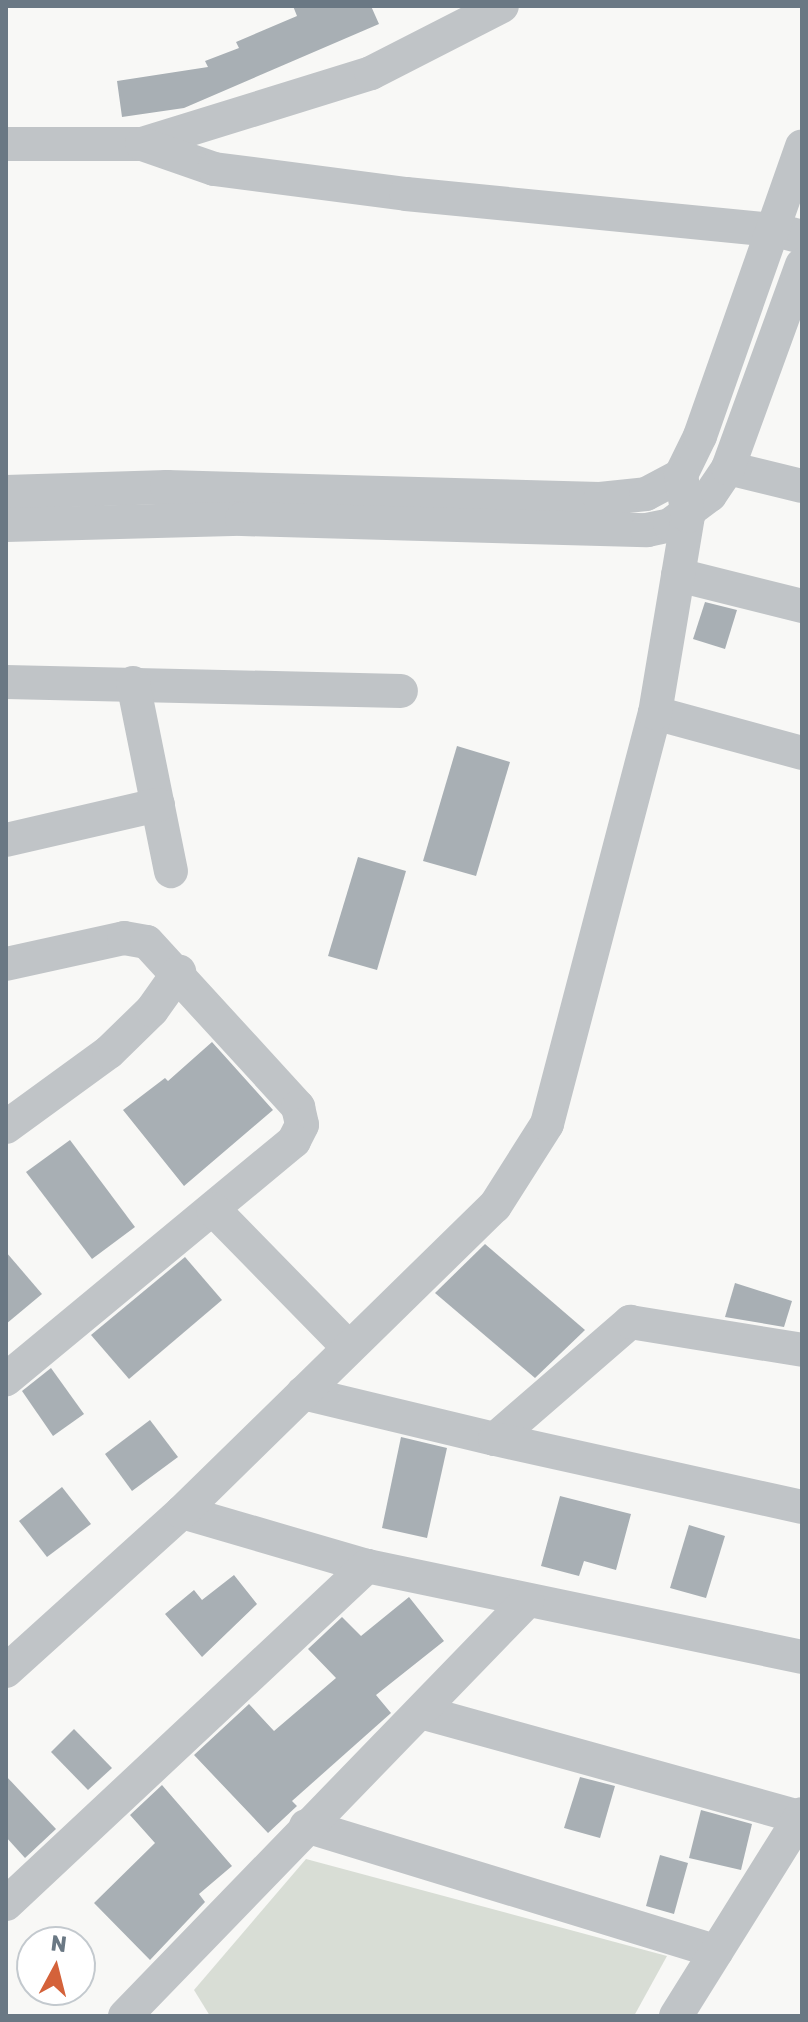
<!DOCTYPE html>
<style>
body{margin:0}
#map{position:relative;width:808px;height:2022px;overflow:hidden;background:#f8f8f6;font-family:Rubik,sans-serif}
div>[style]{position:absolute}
.green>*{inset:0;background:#d8ddd5}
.building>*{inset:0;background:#a8afb4}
.minor>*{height:34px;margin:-17px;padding:0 17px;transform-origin:17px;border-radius:17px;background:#c0c4c7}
span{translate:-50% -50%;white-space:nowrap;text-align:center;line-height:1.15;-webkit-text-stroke:8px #fff;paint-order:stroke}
.frame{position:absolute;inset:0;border:8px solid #6a7884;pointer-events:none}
.north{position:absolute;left:16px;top:1926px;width:80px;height:80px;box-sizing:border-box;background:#fff;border:2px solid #c3c9ce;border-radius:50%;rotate:7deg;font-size:22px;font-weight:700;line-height:32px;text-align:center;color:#6a7884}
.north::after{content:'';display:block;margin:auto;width:28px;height:36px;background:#d4623a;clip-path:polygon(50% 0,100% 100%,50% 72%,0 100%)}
</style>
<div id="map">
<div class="green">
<i style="clip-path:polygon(306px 1859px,667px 1956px,634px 2016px,210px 2016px,194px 1990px)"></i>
</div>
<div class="building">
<i style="clip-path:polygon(293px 6px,371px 6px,379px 24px,184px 108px,122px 117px,117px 81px,208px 67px,205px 61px,239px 48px,236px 42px,297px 16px)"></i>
<i style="clip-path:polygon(705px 602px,737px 610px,725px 649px,693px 639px)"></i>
<i style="clip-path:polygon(457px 746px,510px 762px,476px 876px,423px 861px)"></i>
<i style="clip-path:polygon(358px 857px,406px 871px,377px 970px,328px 956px)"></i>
<i style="clip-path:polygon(212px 1042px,273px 1110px,184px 1186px,123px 1110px,165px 1078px,168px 1081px)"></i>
<i style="clip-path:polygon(70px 1140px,135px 1227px,92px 1259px,26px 1172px)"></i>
<i style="clip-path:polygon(485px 1244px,585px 1330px,535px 1378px,435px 1293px)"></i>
<i style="clip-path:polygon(6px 1252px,42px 1294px,6px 1324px)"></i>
<i style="clip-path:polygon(185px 1257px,222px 1300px,129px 1379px,91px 1335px)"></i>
<i style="clip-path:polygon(735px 1283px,792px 1301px,784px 1327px,725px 1317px)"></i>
<i style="clip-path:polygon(51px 1368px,84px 1414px,53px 1436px,22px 1391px)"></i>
<i style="clip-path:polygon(150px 1420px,178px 1457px,132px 1491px,105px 1454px)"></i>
<i style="clip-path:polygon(401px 1437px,447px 1448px,427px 1538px,382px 1528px)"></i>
<i style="clip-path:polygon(62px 1487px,91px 1524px,47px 1557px,19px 1521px)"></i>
<i style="clip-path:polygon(560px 1496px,631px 1514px,616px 1570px,584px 1561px,579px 1576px,541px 1566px)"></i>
<i style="clip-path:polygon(689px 1525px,725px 1536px,706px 1598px,670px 1588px)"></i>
<i style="clip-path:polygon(234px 1575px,257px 1604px,202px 1657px,165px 1614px,194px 1590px,202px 1600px)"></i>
<i style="clip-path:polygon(409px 1597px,444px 1641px,376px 1695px,391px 1713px,292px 1801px,297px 1806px,268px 1833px,194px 1755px,249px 1704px,274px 1731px,336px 1678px,308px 1649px,342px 1617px,361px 1636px)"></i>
<i style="clip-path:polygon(74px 1729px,112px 1768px,88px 1790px,51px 1752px)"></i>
<i style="clip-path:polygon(6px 1776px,56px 1829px,25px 1858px,6px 1837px)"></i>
<i style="clip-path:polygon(580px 1777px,615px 1786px,600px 1838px,564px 1828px)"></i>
<i style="clip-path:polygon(162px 1785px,232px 1866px,199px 1894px,205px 1902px,150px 1960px,94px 1903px,155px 1843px,130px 1815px)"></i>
<i style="clip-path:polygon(701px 1810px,752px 1824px,741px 1870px,689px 1858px)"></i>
<i style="clip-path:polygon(660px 1855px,688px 1863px,674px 1914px,646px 1906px)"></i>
</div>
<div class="minor">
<i style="left:6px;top:144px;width:136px"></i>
<i style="left:142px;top:144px;width:240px;rotate:-17.2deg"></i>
<i style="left:371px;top:73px;width:147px;rotate:-27.1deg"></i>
<i style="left:142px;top:144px;width:76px;rotate:19.1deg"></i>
<i style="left:214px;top:169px;width:194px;rotate:7.4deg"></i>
<i style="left:406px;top:194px;width:372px;rotate:5.6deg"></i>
<i style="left:776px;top:230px;width:27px;rotate:15deg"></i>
<i style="left:728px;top:468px;width:76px;rotate:13.7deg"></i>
<i style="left:6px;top:492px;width:161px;rotate:-1.8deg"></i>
<i style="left:167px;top:487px;width:433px;rotate:1.6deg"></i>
<i style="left:600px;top:499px;width:46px;rotate:-6.2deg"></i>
<i style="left:646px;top:494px;width:40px;rotate:-28deg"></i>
<i style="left:681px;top:475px;width:43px;rotate:-64deg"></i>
<i style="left:700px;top:436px;width:307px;rotate:-70.6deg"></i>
<i style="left:6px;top:525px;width:236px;rotate:-1.5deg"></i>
<i style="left:242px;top:519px;width:405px;rotate:1.6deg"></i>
<i style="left:647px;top:530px;width:24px;rotate:-12deg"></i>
<i style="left:670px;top:525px;width:50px;rotate:-36.9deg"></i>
<i style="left:710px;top:495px;width:32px;rotate:-56deg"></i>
<i style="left:728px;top:468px;width:216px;rotate:-70deg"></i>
<i style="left:678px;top:575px;width:128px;rotate:14deg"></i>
<i style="left:6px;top:682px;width:395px;rotate:1.3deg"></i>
<i style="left:133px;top:683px;width:192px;rotate:78.6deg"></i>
<i style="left:655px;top:713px;width:152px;rotate:15.2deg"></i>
<i style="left:6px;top:840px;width:156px;rotate:-13deg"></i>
<i style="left:6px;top:964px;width:121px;rotate:-12.4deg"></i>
<i style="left:124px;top:938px;width:23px;rotate:10deg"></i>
<i style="left:147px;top:942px;width:224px;rotate:47.5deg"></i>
<i style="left:298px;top:1107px;width:18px;rotate:77deg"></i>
<i style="left:302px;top:1125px;width:18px;rotate:117deg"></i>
<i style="left:294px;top:1141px;width:374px;rotate:140.4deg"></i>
<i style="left:6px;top:1127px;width:127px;rotate:-36.1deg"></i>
<i style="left:109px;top:1052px;width:60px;rotate:-44.3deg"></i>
<i style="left:152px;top:1010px;width:47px;rotate:-54.6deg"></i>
<i style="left:213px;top:1209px;width:194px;rotate:45.6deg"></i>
<i style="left:303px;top:1393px;width:197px;rotate:13.5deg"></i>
<i style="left:495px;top:1439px;width:179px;rotate:-40.9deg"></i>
<i style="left:630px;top:1322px;width:174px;rotate:9.2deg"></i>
<i style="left:495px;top:1439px;width:314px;rotate:12.5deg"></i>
<i style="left:182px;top:1512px;width:193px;rotate:16.3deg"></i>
<i style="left:367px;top:1566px;width:444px;rotate:11.8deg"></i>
<i style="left:6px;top:1671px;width:237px;rotate:-42.1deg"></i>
<i style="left:182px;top:1512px;width:438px;rotate:-44.4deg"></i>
<i style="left:495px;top:1206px;width:97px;rotate:-57.6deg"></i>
<i style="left:547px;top:1124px;width:425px;rotate:-75.3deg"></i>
<i style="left:655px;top:713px;width:200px;rotate:-80.5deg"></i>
<i style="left:688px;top:516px;width:42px;rotate:-99.7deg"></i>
<i style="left:421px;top:1712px;width:393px;rotate:15.5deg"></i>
<i style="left:306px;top:1826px;width:429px;rotate:17deg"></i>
<i style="left:6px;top:1904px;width:495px;rotate:-43.1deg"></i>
<i style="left:125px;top:2016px;width:578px;rotate:-45.91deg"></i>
<i style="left:676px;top:2016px;width:238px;rotate:-58deg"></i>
</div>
<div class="frame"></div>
<div class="north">N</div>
</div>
